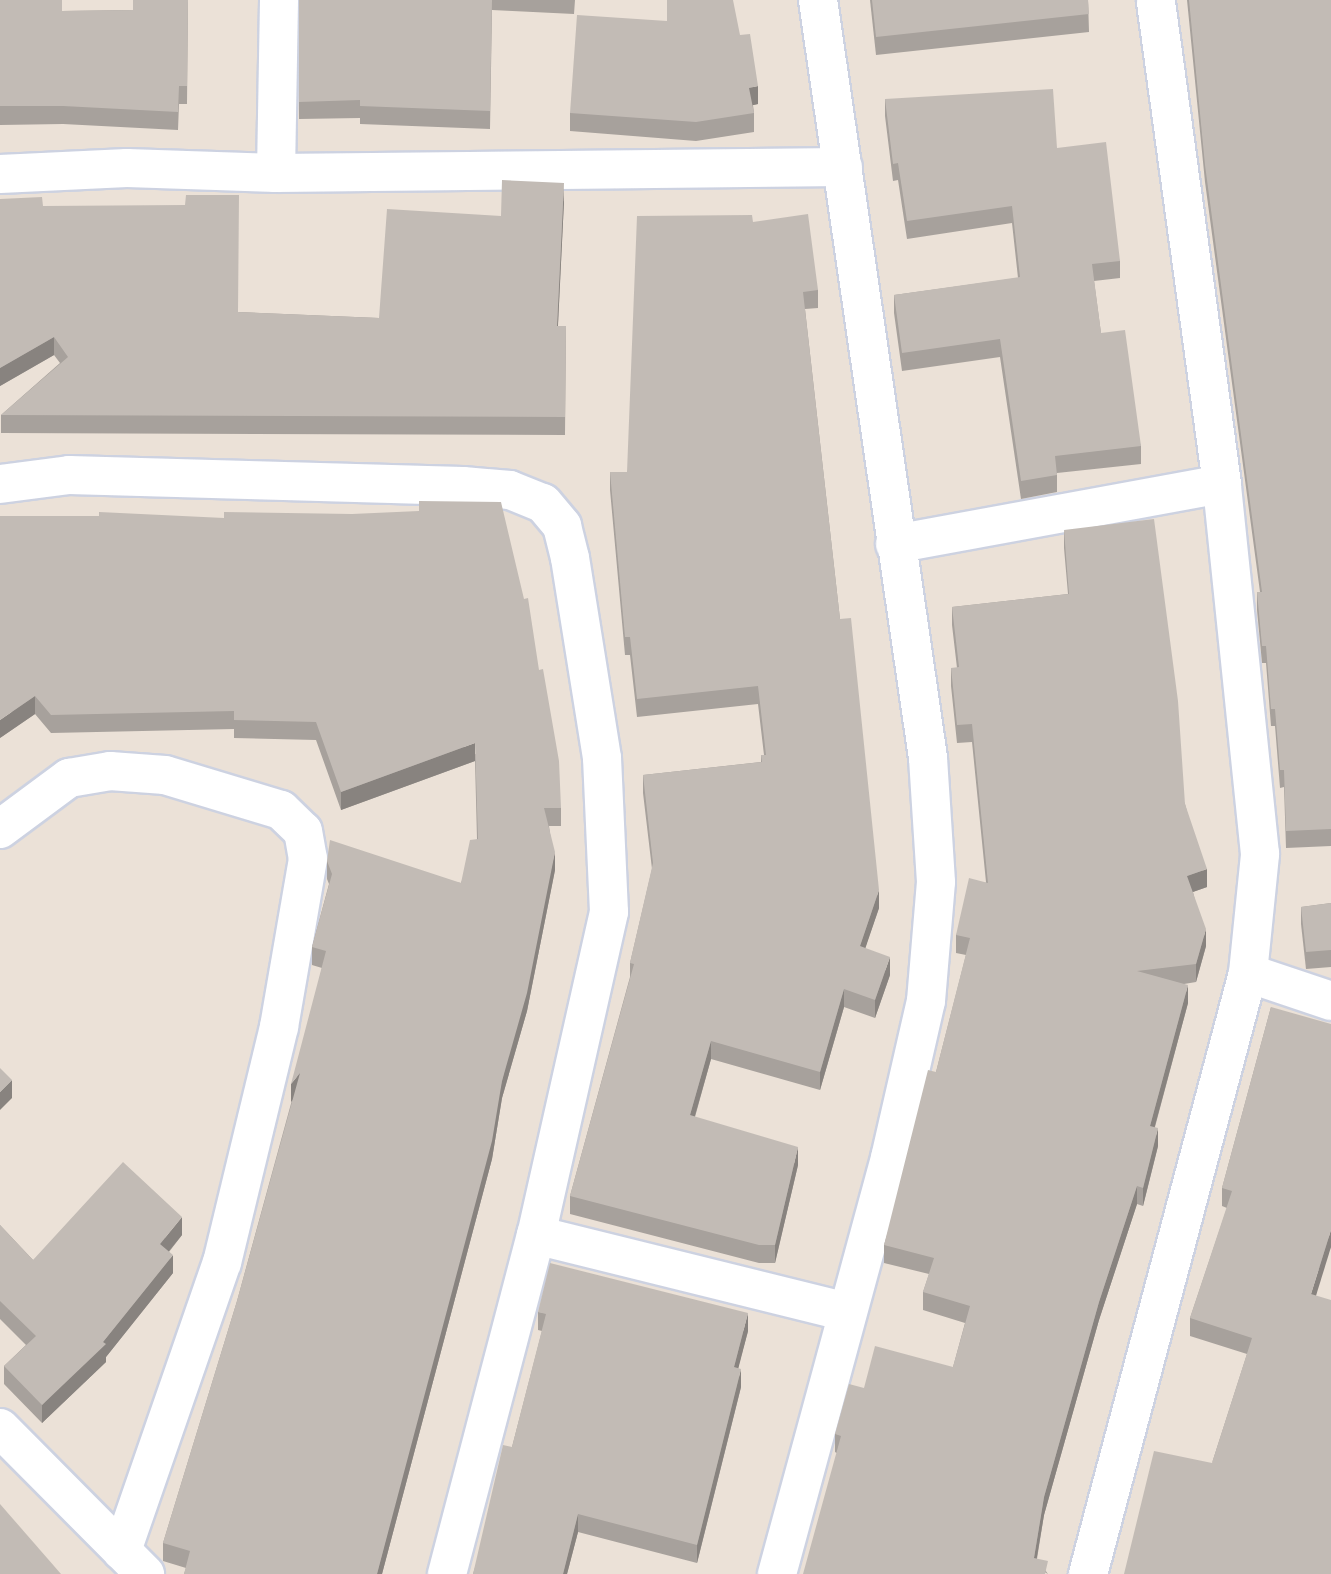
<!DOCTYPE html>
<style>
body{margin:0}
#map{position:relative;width:1331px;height:1574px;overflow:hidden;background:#ebe1d7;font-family:Cabin,sans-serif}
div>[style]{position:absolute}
.roads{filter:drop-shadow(2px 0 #cdd2e1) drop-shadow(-2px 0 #cdd2e1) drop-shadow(0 2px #cdd2e1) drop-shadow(0 -2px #cdd2e1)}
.street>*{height:38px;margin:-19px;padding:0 19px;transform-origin:19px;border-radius:19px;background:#fff}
.wall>*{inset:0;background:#a7a19c}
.shaded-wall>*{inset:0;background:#88837f}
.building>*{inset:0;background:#c2bbb5}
span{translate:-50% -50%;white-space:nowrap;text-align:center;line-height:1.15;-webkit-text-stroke:6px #fff;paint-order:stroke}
</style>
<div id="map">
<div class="roads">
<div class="street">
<i style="left:276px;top:173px;width:173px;rotate:-89deg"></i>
<i style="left:0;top:174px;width:127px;rotate:-2.7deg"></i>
<i style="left:127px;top:168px;width:149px;rotate:1.9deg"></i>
<i style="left:276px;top:173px;width:567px;rotate:-0.61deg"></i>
<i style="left:0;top:484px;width:70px;rotate:-7.4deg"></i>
<i style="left:69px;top:475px;width:394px;rotate:1.6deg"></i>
<i style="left:463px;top:486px;width:47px;rotate:4.9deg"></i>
<i style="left:510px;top:490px;width:35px;rotate:22deg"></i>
<i style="left:543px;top:503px;width:30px;rotate:50deg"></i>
<i style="left:562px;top:526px;width:33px;rotate:76deg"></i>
<i style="left:570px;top:558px;width:203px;rotate:80.9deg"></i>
<i style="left:602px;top:758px;width:154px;rotate:87.4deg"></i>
<i style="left:609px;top:912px;width:331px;rotate:102.7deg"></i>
<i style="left:536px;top:1235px;width:320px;rotate:13.9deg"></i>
<i style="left:895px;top:544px;width:332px;rotate:-10.4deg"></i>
<i style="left:0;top:829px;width:86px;rotate:-36.5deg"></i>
<i style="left:69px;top:778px;width:42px;rotate:-9.7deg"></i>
<i style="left:110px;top:771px;width:55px;rotate:4.2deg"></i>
<i style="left:165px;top:775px;width:121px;rotate:16.8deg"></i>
<i style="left:281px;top:810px;width:30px;rotate:44deg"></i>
<i style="left:303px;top:831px;width:28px;rotate:80deg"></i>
<i style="left:308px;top:859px;width:170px;rotate:99.8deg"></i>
<i style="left:279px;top:1027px;width:242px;rotate:103.6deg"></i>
<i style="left:222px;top:1262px;width:306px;rotate:109.1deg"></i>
<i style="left:1248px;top:973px;width:88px;rotate:18.6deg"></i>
<i style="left:0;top:1428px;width:206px;rotate:45.2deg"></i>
<i style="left:447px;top:1574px;width:350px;rotate:-75.3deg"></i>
<i style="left:777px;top:1574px;width:431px;rotate:-74.8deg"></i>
<i style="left:890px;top:1158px;width:161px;rotate:-77.1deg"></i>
<i style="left:926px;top:1001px;width:119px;rotate:-85.2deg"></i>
<i style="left:936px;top:882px;width:124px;rotate:-93.7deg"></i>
<i style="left:928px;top:758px;width:766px;rotate:-98.26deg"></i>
<i style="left:1088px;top:1574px;width:622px;rotate:-75.09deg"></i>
<i style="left:1248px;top:973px;width:120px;rotate:-84.2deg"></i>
<i style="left:1260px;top:854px;width:372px;rotate:-95.9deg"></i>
<i style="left:1222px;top:484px;width:488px;rotate:-97.8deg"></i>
</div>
</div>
<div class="wall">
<i style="clip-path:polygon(0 0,62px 11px,133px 10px,188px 0,187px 104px,179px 104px,178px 130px,63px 124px,0 125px)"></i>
<i style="clip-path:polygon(299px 0,575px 0,574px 14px,492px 10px,490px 129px,360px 124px,360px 118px,299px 119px)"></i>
<i style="clip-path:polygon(870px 0,1088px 0,1089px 32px,876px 55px)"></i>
<i style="clip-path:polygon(1187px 0,1331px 0,1331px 846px,1286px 848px,1284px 787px,1280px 788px,1275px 726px,1271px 726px,1266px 663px,1262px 663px,1257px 610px,1257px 592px,1260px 592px,1205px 182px)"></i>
<i style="clip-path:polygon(740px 35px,758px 104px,753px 105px,754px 113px,754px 132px,696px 141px,570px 131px,570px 113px)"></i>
<i style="clip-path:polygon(885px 99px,1057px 148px,1120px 261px,1120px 278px,1094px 281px,1101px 333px,1141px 446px,1141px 464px,1057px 473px,1057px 492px,1021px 499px,1000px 357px,902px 371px,894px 313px,894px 295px,1018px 278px,1012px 223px,907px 239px,898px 180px,893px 181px,885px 116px)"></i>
<i style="clip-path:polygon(0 199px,43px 206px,238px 312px,379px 318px,501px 216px,564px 201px,558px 326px,566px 326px,565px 435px,1px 433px,1px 415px,60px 363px,54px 355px,0 386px)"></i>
<i style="clip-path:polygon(753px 222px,818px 290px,818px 308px,805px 309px,840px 619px,879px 908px,865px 948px,890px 975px,875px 1018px,844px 1007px,820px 1090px,711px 1059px,695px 1117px,798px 1165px,775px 1263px,759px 1263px,570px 1214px,570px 1196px,630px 977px,630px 963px,652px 869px,643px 793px,643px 775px,761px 762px,761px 755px,764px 755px,758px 704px,637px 717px,630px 655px,625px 655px,610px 490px,610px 472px,627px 472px)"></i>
<i style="clip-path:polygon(99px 516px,561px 808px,561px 826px,549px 826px,555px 870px,527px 1011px,502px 1098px,492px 1159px,382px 1574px,184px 1574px,186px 1568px,163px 1561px,163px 1543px,237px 1301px,292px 1100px,291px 1102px,322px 968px,312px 965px,312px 947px,329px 884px,327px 879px,327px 861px,461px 883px,477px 839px,475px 761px,341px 810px,316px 740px,234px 738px,234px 729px,51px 733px,35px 714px,0 738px)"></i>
<i style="clip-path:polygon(1064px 530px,1185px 804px,1207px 887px,1193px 892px,1206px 946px,1196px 982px,1184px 984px,1188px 1003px,1155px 1127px,1158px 1146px,1143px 1206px,1137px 1204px,1099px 1320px,1044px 1515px,1037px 1559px,1048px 1574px,835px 1452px,835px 1434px,864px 1388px,953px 1367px,965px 1323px,923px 1310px,923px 1292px,929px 1274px,884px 1263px,884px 1245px,936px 1072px,966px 955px,956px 953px,956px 935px,986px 882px,972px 742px,957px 743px,951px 686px,951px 668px,957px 668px,952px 625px,952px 607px,1068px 594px,1064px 548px)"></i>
<i style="clip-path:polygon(1331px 903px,1331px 967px,1306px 969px,1301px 924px,1301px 907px)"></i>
<i style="clip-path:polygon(1271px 1007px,1331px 1247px,1212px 1463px,1247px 1354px,1190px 1336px,1190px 1318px,1227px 1208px,1222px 1206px,1222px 1188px)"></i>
<i style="clip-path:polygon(0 1225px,33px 1260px,182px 1235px,169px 1252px,173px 1273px,106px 1357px,106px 1362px,42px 1423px,4px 1384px,4px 1366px,26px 1345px,0 1319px)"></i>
<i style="clip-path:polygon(538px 1312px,748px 1331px,738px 1368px,741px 1387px,697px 1563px,578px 1532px,567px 1574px,473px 1574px,512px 1447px,542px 1331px,538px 1330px)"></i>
</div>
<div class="shaded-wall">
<i style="clip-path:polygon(758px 86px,758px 104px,749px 106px,749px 88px)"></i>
<i style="clip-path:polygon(564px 183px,564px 201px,557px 344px,557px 326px)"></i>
<i style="clip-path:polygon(54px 337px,54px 355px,0 386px,0 368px)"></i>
<i style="clip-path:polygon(35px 696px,35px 714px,0 738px,0 720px)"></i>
<i style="clip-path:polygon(475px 743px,475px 761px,341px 810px,341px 792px)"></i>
<i style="clip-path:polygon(555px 852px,555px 870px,527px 1011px,502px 1098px,492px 1159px,382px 1574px,377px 1574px,502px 1081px)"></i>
<i style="clip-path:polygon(1207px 869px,1207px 887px,1187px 894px,1187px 876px)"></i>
<i style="clip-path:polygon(879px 890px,879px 908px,860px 964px,860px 946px)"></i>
<i style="clip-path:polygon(1206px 929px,1206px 946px,1196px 982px,1196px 964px)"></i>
<i style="clip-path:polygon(890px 957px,890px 975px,875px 1018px,875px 1000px)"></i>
<i style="clip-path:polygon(1188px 985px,1188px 1003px,1150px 1144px,1150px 1126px)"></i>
<i style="clip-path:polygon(844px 989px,844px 1007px,820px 1090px,820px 1072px)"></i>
<i style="clip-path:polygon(711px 1041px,711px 1059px,690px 1133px,690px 1115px)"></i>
<i style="clip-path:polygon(300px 1073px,300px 1091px,291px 1102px,291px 1084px)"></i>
<i style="clip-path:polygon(12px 1080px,12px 1098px,0 1110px,0 1092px)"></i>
<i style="clip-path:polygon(1158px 1128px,1158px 1146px,1143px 1206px,1143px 1188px)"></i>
<i style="clip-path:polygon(798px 1147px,798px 1165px,775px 1263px,775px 1245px)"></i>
<i style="clip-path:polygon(1137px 1186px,1137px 1204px,1099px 1320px,1044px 1515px,1034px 1574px,1034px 1558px,1044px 1497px,1099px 1302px)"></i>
<i style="clip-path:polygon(182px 1217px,182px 1235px,160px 1262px,160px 1244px)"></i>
<i style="clip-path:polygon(1331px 1230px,1331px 1247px,1311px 1312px,1311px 1294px)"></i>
<i style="clip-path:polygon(173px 1255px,173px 1273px,106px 1357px,106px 1362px,42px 1423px,42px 1405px,103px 1342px)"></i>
<i style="clip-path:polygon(748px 1313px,748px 1331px,734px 1385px,734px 1367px)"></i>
<i style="clip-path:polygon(741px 1369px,741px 1387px,697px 1563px,697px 1545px)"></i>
<i style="clip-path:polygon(578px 1514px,578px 1532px,567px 1574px,563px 1574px)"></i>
</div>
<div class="building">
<i style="clip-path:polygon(0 0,62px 0,62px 11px,133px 10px,133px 0,188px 0,187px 86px,179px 86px,178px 112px,63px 106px,0 106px)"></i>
<i style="clip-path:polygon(299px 0,492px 0,490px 111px,360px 106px,360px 100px,299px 102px)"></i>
<i style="clip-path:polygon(667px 0,733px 0,740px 35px,750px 34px,758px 86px,749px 88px,754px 113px,696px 122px,570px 113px,577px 15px,667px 21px)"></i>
<i style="clip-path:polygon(872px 0,1088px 0,1089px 14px,876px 37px)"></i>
<i style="clip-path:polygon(1189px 0,1331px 0,1331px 829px,1286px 831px,1284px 770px,1280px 770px,1275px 709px,1271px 709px,1266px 646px,1262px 646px,1257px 592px,1262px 592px,1205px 165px)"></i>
<i style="clip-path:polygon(1053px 89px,1057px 148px,1106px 142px,1120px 261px,1092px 264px,1101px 333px,1125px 330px,1141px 446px,1055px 456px,1057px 475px,1021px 481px,1000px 339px,902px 353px,894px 295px,1020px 277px,1012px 206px,907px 221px,898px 163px,893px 164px,885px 99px)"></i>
<i style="clip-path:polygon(502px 180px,564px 183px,557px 326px,566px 326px,565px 417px,1px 415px,68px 357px,54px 337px,0 368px,0 199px,42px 197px,43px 206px,185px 205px,186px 195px,239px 195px,238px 312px,379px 318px,387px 209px,501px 216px)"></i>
<i style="clip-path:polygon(808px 214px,818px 290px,803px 292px,840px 619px,851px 618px,879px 890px,860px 946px,890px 957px,875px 1000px,844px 989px,820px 1072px,711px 1041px,690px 1115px,798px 1147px,775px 1245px,759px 1245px,570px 1196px,634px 964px,630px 963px,653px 863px,643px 775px,762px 762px,761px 755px,766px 755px,758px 686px,637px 699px,630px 637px,625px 637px,610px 472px,627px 472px,637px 216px,752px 215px,753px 222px)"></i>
<i style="clip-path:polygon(419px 501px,501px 502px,524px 599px,528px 598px,539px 670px,543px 669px,559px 761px,561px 808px,544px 808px,555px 852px,527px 993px,502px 1081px,492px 1141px,377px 1574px,184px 1574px,190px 1551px,163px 1543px,237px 1301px,300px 1073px,291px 1084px,326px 951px,312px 947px,332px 874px,327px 861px,330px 840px,461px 883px,470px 840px,478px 839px,475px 743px,341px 792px,316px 722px,234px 720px,234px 711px,51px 715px,35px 696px,0 720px,0 516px,99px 516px,99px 512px,224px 518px,224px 512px,352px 514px,419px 511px)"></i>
<i style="clip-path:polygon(1154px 519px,1178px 701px,1185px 804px,1207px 869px,1187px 876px,1206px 929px,1196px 964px,1137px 971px,1188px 985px,1150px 1126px,1158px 1128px,1143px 1188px,1137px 1186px,1099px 1302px,1044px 1497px,1034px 1558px,1048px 1561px,1045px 1574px,803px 1574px,841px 1436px,835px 1434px,849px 1384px,864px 1388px,875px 1346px,953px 1367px,970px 1306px,923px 1292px,934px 1258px,884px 1245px,928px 1070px,936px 1072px,970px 938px,956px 935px,969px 878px,988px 883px,972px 724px,957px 725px,951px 668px,959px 667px,952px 607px,1069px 594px,1064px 530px)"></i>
<i style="clip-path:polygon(1331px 903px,1331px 950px,1306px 952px,1301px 907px)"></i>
<i style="clip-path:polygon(1271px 1007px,1331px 1024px,1331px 1230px,1311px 1294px,1331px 1300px,1331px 1574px,1124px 1574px,1154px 1451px,1212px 1463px,1252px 1338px,1190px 1318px,1232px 1191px,1222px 1188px)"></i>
<i style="clip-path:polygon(0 1068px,12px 1080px,0 1092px)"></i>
<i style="clip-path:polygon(123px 1162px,182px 1217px,160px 1244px,173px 1255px,103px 1342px,106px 1344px,42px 1405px,4px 1366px,36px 1336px,0 1301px,0 1225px,33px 1260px)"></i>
<i style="clip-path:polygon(550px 1263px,748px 1313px,734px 1367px,741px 1369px,697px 1545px,578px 1514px,563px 1574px,473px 1574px,503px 1445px,512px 1447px,546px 1314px,538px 1312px)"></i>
<i style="clip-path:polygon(0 1504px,61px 1574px,0 1574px)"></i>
</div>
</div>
